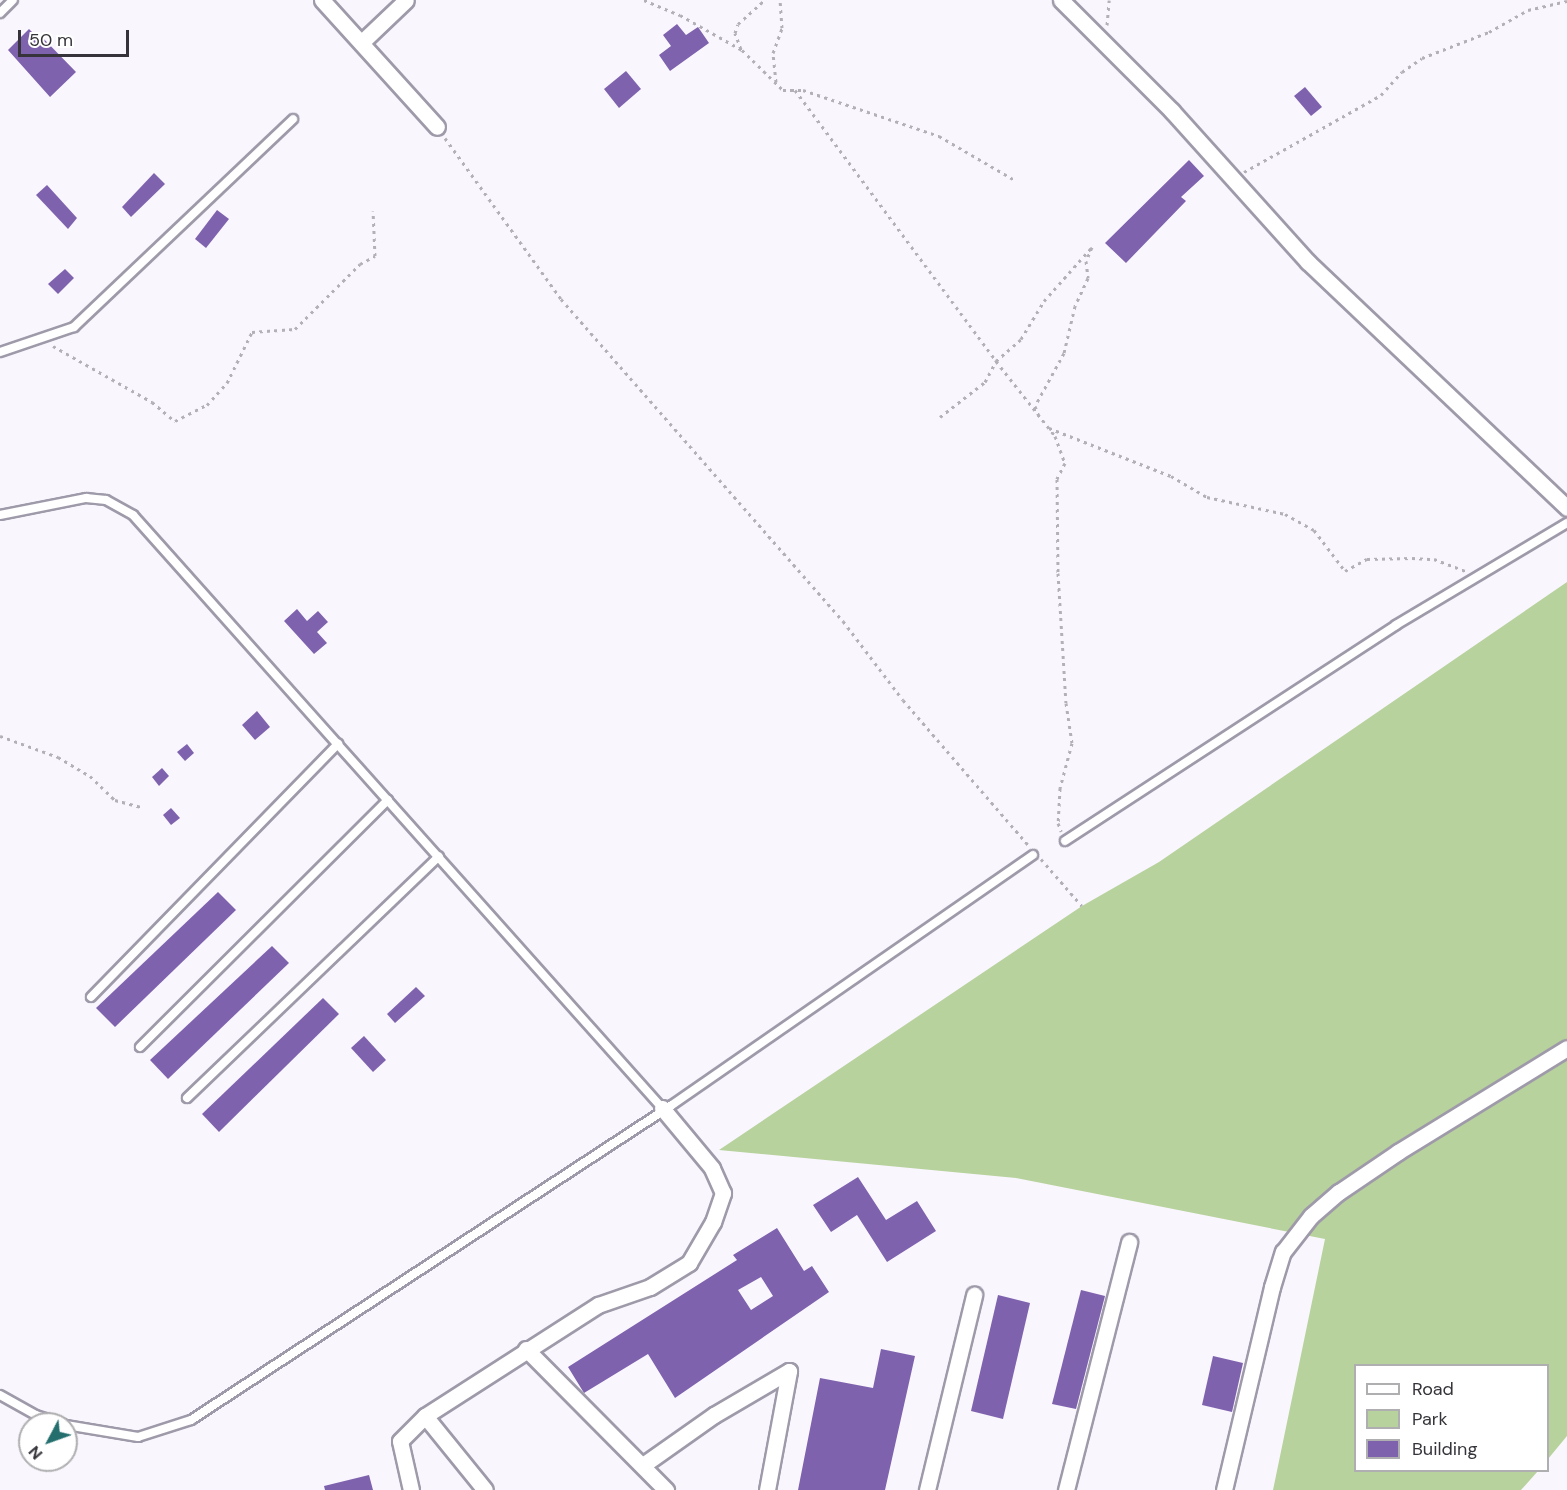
<!DOCTYPE html>
<style>
body{margin:0}
#map{position:relative;width:1567px;height:1490px;overflow:hidden;background:#f9f7fd;font-family:"DM Sans",sans-serif}
div>[style]{position:absolute}
.green>*{inset:0;background:#b8d29e}
.building>*{inset:0;background:#7f62ae}
.path>*{height:3px;margin-top:-1.5px;transform-origin:0;background:repeating-linear-gradient(90deg,#b3b1b7 0 3px,transparent 0 7.5px)}
.roads{filter:drop-shadow(2px 0 #9f9aa9) drop-shadow(-2px 0 #9f9aa9) drop-shadow(0 2px #9f9aa9) drop-shadow(0 -2px #9f9aa9)}
.service>*{height:8px;margin:-4px;padding:0 4px;transform-origin:4px;border-radius:4px;background:#fff}
.minor>*{height:15px;margin:-7.5px;padding:0 7.5px;transform-origin:7.5px;border-radius:7.5px;background:#fff}
span{translate:-50% -50%;white-space:nowrap;text-align:center;line-height:1.15;-webkit-text-stroke:6px #fff;paint-order:stroke}
.legend{position:absolute;left:1354px;top:1364px;width:195px;height:108px;box-sizing:border-box;background:#fff;border:2px solid #afaeb0;margin:0;padding:8px 10px;list-style:none;font-size:18px;color:#36343a}
.legend li{display:flex;align-items:center;gap:12px;height:30px}
.legend b{width:30px;border:2px solid #afaeb0}
.north{position:absolute;left:18px;top:1412px;width:60px;height:60px;box-sizing:border-box;background:#fff;border:2px solid #afaeb0;border-radius:50%;rotate:229deg;font-size:16px;font-weight:700;line-height:24px;text-align:center;color:#36343a}
.north::after{content:'';display:block;margin:auto;width:21px;height:27px;background:#246f6e;clip-path:polygon(50% 0,100% 100%,50% 72%,0 100%)}
.scale{position:absolute;left:18px;top:30px;width:111px;height:27px;box-sizing:border-box;border:3px solid #36343a;border-top:0;padding-left:8px;font-size:18px;line-height:21px;white-space:nowrap;color:#36343a;-webkit-text-stroke:4px #fff;paint-order:stroke}
</style>
<div id="map">
<div class="green">
<i style="clip-path:polygon(1567px 582px,1567px 1436px,1548px 1459px,1548px 1366px,1356px 1366px,1356px 1470px,1538px 1471px,1521px 1490px,1273px 1490px,1325px 1239px,1016px 1178px,719px 1150px,1082px 906px,1159px 862px)"></i>
</div>
<div class="building">
<i style="clip-path:polygon(677px 24px,686px 35px,698px 27px,709px 43px,670px 71px,659px 55px,671px 46px,663px 35px)"></i>
<i style="clip-path:polygon(29px 29px,37px 37px,39px 34px,76px 72px,50px 97px,8px 50px)"></i>
<i style="clip-path:polygon(626px 71px,641px 89px,619px 108px,604px 89px)"></i>
<i style="clip-path:polygon(1305px 87px,1322px 107px,1311px 116px,1294px 96px)"></i>
<i style="clip-path:polygon(1189px 160px,1204px 176px,1181px 197px,1186px 201px,1126px 263px,1105px 243px)"></i>
<i style="clip-path:polygon(154px 173px,165px 184px,131px 217px,122px 207px)"></i>
<i style="clip-path:polygon(47px 185px,77px 218px,68px 229px,36px 195px)"></i>
<i style="clip-path:polygon(217px 210px,229px 219px,206px 248px,195px 239px)"></i>
<i style="clip-path:polygon(65px 269px,74px 278px,58px 294px,48px 284px)"></i>
<i style="clip-path:polygon(297px 609px,307px 621px,318px 611px,328px 622px,317px 632px,327px 643px,314px 654px,284px 621px)"></i>
<i style="clip-path:polygon(257px 711px,270px 727px,255px 740px,242px 725px)"></i>
<i style="clip-path:polygon(187px 744px,194px 753px,185px 761px,177px 752px)"></i>
<i style="clip-path:polygon(162px 768px,169px 776px,159px 786px,152px 777px)"></i>
<i style="clip-path:polygon(171px 808px,180px 818px,171px 825px,163px 815px)"></i>
<i style="clip-path:polygon(218px 892px,236px 910px,115px 1027px,96px 1008px)"></i>
<i style="clip-path:polygon(272px 946px,289px 963px,168px 1079px,150px 1060px)"></i>
<i style="clip-path:polygon(416px 987px,425px 996px,395px 1023px,387px 1014px)"></i>
<i style="clip-path:polygon(323px 998px,339px 1014px,219px 1132px,202px 1114px)"></i>
<i style="clip-path:polygon(364px 1036px,386px 1060px,373px 1072px,351px 1048px)"></i>
<i style="clip-path:polygon(858px 1177px,886px 1220px,917px 1201px,936px 1231px,887px 1262px,857px 1215px,831px 1232px,813px 1205px)"></i>
<i style="clip-path:polygon(evenodd,777px 1228px,804px 1271px,812px 1266px,829px 1292px,675px 1398px,648px 1354px,584px 1393px,568px 1367px,737px 1260px,733px 1255px,777px 1228px,761px 1277px,773px 1296px,751px 1310px,738px 1290px,761px 1277px)"></i>
<i style="clip-path:polygon(1081px 1290px,1105px 1296px,1076px 1409px,1052px 1404px)"></i>
<i style="clip-path:polygon(998px 1295px,1030px 1303px,1003px 1419px,971px 1411px)"></i>
<i style="clip-path:polygon(881px 1349px,915px 1356px,885px 1490px,798px 1490px,820px 1378px,873px 1388px)"></i>
<i style="clip-path:polygon(1213px 1356px,1243px 1363px,1232px 1412px,1202px 1405px)"></i>
<i style="clip-path:polygon(369px 1475px,373px 1490px,325px 1490px,324px 1486px)"></i>
</div>
<div class="path">
<i style="left:644px;top:0;width:39px;rotate:23deg"></i>
<i style="left:680px;top:15px;width:71px;rotate:29.4deg"></i>
<i style="left:742px;top:50px;width:57px;rotate:44.3deg"></i>
<i style="left:783px;top:90px;width:20px"></i>
<i style="left:803px;top:90px;width:144px;rotate:18.7deg"></i>
<i style="left:939px;top:136px;width:86px;rotate:30.2deg"></i>
<i style="left:1107px;top:25px;width:25px;rotate:-85deg"></i>
<i style="left:741px;top:49px;width:17px;rotate:-111deg"></i>
<i style="left:735px;top:33px;width:9px;rotate:-72deg"></i>
<i style="left:738px;top:24px;width:36px;rotate:-42deg"></i>
<i style="left:776px;top:82px;width:29px;rotate:-96deg"></i>
<i style="left:773px;top:53px;width:27px;rotate:-70deg"></i>
<i style="left:782px;top:28px;width:28px;rotate:-94deg"></i>
<i style="left:795px;top:90px;width:337px;rotate:53.4deg"></i>
<i style="left:996px;top:361px;width:33px;rotate:-41deg"></i>
<i style="left:1021px;top:339px;width:44px;rotate:-58.8deg"></i>
<i style="left:1044px;top:301px;width:72px;rotate:-48.4deg"></i>
<i style="left:1092px;top:247px;width:15px;rotate:113deg"></i>
<i style="left:1086px;top:261px;width:17px;rotate:83deg"></i>
<i style="left:1088px;top:278px;width:31px;rotate:115deg"></i>
<i style="left:1075px;top:306px;width:48px;rotate:103.2deg"></i>
<i style="left:1064px;top:353px;width:60px;rotate:118.7deg"></i>
<i style="left:1035px;top:406px;width:14px;rotate:69deg"></i>
<i style="left:445px;top:138px;width:198px;rotate:54.2deg"></i>
<i style="left:561px;top:299px;width:428px;rotate:48.8deg"></i>
<i style="left:843px;top:621px;width:99px;rotate:52.8deg"></i>
<i style="left:903px;top:700px;width:191px;rotate:49.2deg"></i>
<i style="left:1244px;top:172px;width:157px;rotate:-29.3deg"></i>
<i style="left:1381px;top:95px;width:31px;rotate:-48deg"></i>
<i style="left:1402px;top:72px;width:24px;rotate:-35deg"></i>
<i style="left:1422px;top:58px;width:72px;rotate:-21.2deg"></i>
<i style="left:1489px;top:32px;width:45px;rotate:-29.4deg"></i>
<i style="left:1528px;top:10px;width:40px;rotate:-13deg"></i>
<i style="left:53px;top:346px;width:114px;rotate:29.5deg"></i>
<i style="left:152px;top:402px;width:30px;rotate:40deg"></i>
<i style="left:175px;top:421px;width:36px;rotate:-27deg"></i>
<i style="left:207px;top:405px;width:30px;rotate:-48deg"></i>
<i style="left:227px;top:383px;width:57px;rotate:-63.9deg"></i>
<i style="left:252px;top:332px;width:43px;rotate:-4deg"></i>
<i style="left:295px;top:329px;width:92px;rotate:-45deg"></i>
<i style="left:360px;top:264px;width:17px;rotate:-28deg"></i>
<i style="left:375px;top:256px;width:45px;rotate:-92.5deg"></i>
<i style="left:940px;top:417px;width:57px;rotate:-37.9deg"></i>
<i style="left:985px;top:382px;width:24px;rotate:-62deg"></i>
<i style="left:996px;top:361px;width:95px;rotate:51.8deg"></i>
<i style="left:1055px;top:436px;width:29px;rotate:70deg"></i>
<i style="left:1065px;top:463px;width:18px;rotate:117deg"></i>
<i style="left:1057px;top:479px;width:94px;rotate:89.4deg"></i>
<i style="left:1058px;top:573px;width:130px;rotate:86.5deg"></i>
<i style="left:1066px;top:703px;width:40px;rotate:81.5deg"></i>
<i style="left:1072px;top:743px;width:47px;rotate:104.9deg"></i>
<i style="left:1060px;top:788px;width:35px;rotate:93deg"></i>
<i style="left:1058px;top:823px;width:9px;rotate:69deg"></i>
<i style="left:1049px;top:428px;width:131px;rotate:21.5deg"></i>
<i style="left:1171px;top:476px;width:42px;rotate:30.3deg"></i>
<i style="left:1207px;top:497px;width:80px;rotate:12.3deg"></i>
<i style="left:1285px;top:514px;width:33px;rotate:29deg"></i>
<i style="left:1314px;top:530px;width:51px;rotate:52.9deg"></i>
<i style="left:1345px;top:571px;width:25px;rotate:-29deg"></i>
<i style="left:1367px;top:559px;width:45px;rotate:-1.3deg"></i>
<i style="left:1412px;top:558px;width:22px;rotate:3deg"></i>
<i style="left:1434px;top:559px;width:34px;rotate:21deg"></i>
<i style="left:0;top:736px;width:62px;rotate:19.9deg"></i>
<i style="left:58px;top:757px;width:37px;rotate:31deg"></i>
<i style="left:90px;top:776px;width:35px;rotate:44deg"></i>
<i style="left:115px;top:800px;width:28px;rotate:15deg"></i>
<i style="left:1041px;top:859px;width:62px;rotate:48.9deg"></i>
</div>
<div class="roads">
<div class="service">
<i style="left:0;top:13px;width:18px;rotate:-45deg"></i>
<i style="left:0;top:352px;width:78px;rotate:-18.7deg"></i>
<i style="left:74px;top:327px;width:302px;rotate:-43.5deg"></i>
<i style="left:0;top:515px;width:88px;rotate:-11.2deg"></i>
<i style="left:86px;top:498px;width:20px;rotate:6deg"></i>
<i style="left:106px;top:500px;width:31px;rotate:29deg"></i>
<i style="left:133px;top:515px;width:795px;rotate:48.26deg"></i>
<i style="left:1065px;top:841px;width:395px;rotate:-33.1deg"></i>
<i style="left:1396px;top:625px;width:199px;rotate:-30.8deg"></i>
<i style="left:91px;top:997px;width:354px;rotate:-45.7deg"></i>
<i style="left:140px;top:1047px;width:350px;rotate:-44.9deg"></i>
<i style="left:187px;top:1098px;width:349px;rotate:-43.8deg"></i>
<i style="left:0;top:1395px;width:41px;rotate:29.1deg"></i>
<i style="left:36px;top:1415px;width:28px;rotate:18deg"></i>
<i style="left:66px;top:1425px;width:73px;rotate:9.5deg"></i>
<i style="left:138px;top:1437px;width:56px;rotate:-17.8deg"></i>
<i style="left:191px;top:1420px;width:575px;rotate:-33.22deg"></i>
<i style="left:672px;top:1105px;width:439px;rotate:-34.7deg"></i>
</div>
<div class="minor">
<i style="left:322px;top:0;width:171px;rotate:47.8deg"></i>
<i style="left:1061px;top:0;width:157px;rotate:45deg"></i>
<i style="left:1172px;top:111px;width:203px;rotate:48deg"></i>
<i style="left:1308px;top:262px;width:357px;rotate:43.5deg"></i>
<i style="left:363px;top:41px;width:59px;rotate:-43.6deg"></i>
<i style="left:526px;top:1349px;width:199px;rotate:45.2deg"></i>
<i style="left:425px;top:1416px;width:95px;rotate:51deg"></i>
<i style="left:643px;top:1465px;width:87px;rotate:-35.2deg"></i>
<i style="left:714px;top:1415px;width:87px;rotate:-30.4deg"></i>
<i style="left:411px;top:1490px;width:50px;rotate:-102.7deg"></i>
<i style="left:400px;top:1441px;width:35px;rotate:-45deg"></i>
<i style="left:425px;top:1416px;width:206px;rotate:-32.7deg"></i>
<i style="left:598px;top:1305px;width:55px;rotate:-19.1deg"></i>
<i style="left:650px;top:1287px;width:46px;rotate:-31.6deg"></i>
<i style="left:689px;top:1263px;width:48px;rotate:-59.7deg"></i>
<i style="left:713px;top:1222px;width:31px;rotate:-71deg"></i>
<i style="left:723px;top:1193px;width:27px;rotate:-114deg"></i>
<i style="left:712px;top:1168px;width:78px;rotate:-129.8deg"></i>
<i style="left:767px;top:1490px;width:121px;rotate:-79.5deg"></i>
<i style="left:927px;top:1490px;width:201px;rotate:-76.4deg"></i>
<i style="left:1066px;top:1490px;width:256px;rotate:-75.7deg"></i>
<i style="left:1224px;top:1490px;width:209px;rotate:-76.7deg"></i>
<i style="left:1272px;top:1287px;width:37px;rotate:-73deg"></i>
<i style="left:1283px;top:1252px;width:46px;rotate:-52.1deg"></i>
<i style="left:1311px;top:1216px;width:37px;rotate:-41deg"></i>
<i style="left:1339px;top:1192px;width:71px;rotate:-34.1deg"></i>
<i style="left:1398px;top:1152px;width:198px;rotate:-31.6deg"></i>
</div>
</div>
<ul class="legend">
<li><b style="height:8px;background:#fff"></b>Road</li>
<li><b style="height:16px;background:#b8d29e"></b>Park</li>
<li><b style="height:16px;background:#7f62ae"></b>Building</li>
</ul>
<div class="north">N</div>
<div class="scale">50 m</div>
</div>
